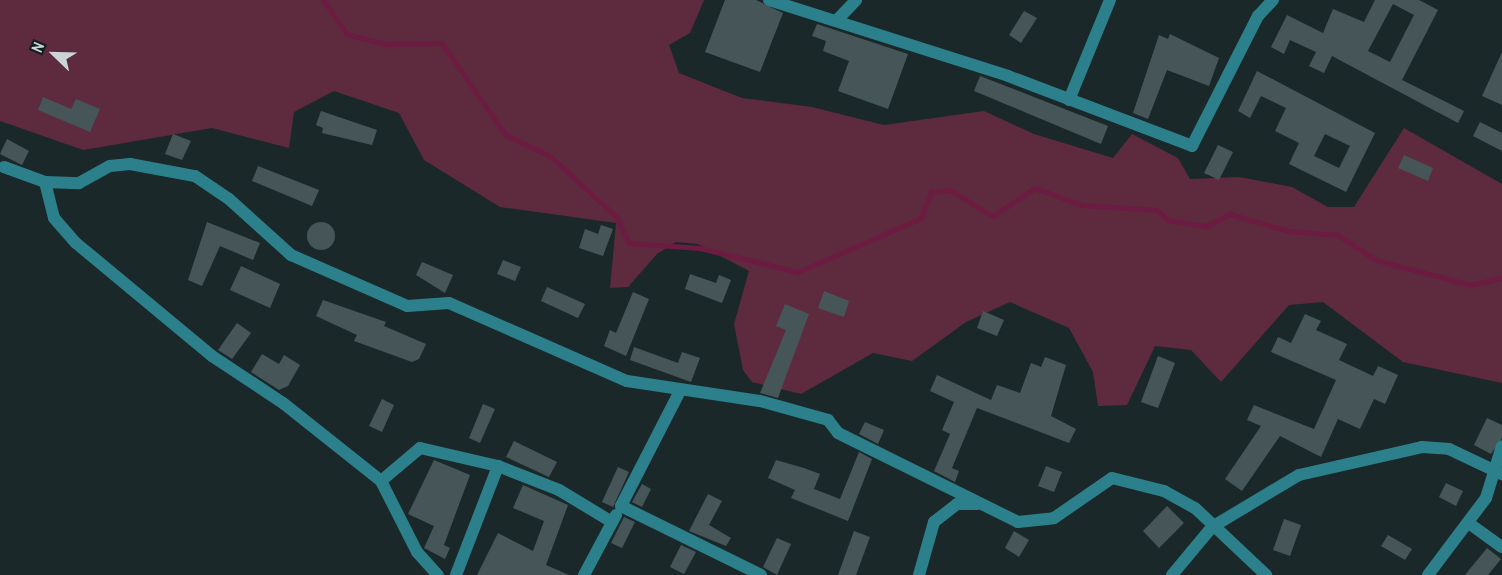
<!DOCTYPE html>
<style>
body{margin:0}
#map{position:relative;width:1502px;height:575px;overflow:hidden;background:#1a282a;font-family:"Archivo Narrow",sans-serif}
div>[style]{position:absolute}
.green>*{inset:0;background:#5d2a3e}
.stream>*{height:4.5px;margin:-2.25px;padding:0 2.25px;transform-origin:2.25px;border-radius:2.25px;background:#6c1c40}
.building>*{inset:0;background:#465658}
.round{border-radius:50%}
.minor>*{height:12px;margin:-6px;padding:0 6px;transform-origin:6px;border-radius:6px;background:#2c808b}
span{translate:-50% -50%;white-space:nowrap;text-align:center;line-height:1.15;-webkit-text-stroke:4.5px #111f21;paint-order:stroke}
.north{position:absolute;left:24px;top:24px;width:60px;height:60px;-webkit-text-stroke:4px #111f21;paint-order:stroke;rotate:293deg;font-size:16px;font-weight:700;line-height:24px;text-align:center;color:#ccd5d6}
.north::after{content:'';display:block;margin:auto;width:21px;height:27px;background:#ccd5d6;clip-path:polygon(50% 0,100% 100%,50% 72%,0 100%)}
</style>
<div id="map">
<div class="green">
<i style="clip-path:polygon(0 0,704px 0,690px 33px,669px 45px,679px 73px,742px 98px,812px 107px,884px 125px,984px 111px,1034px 134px,1113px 158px,1132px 134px,1178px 158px,1190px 179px,1239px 177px,1292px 187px,1328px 207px,1354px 207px,1404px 128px,1502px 184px,1502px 383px,1403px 362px,1323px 302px,1289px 305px,1221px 382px,1191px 350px,1155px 346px,1127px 405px,1098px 406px,1093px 372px,1069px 328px,1010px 302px,966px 322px,912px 361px,873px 353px,801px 394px,752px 382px,743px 370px,734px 324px,749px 271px,698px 244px,676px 242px,657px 254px,628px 287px,610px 288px,616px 223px,500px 207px,424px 160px,399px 113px,334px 91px,294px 112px,289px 148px,212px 128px,83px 150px,0 121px)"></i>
</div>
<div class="stream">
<i style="left:324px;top:0;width:41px;rotate:55.9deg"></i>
<i style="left:347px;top:34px;width:40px;rotate:14.4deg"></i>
<i style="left:386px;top:44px;width:56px;rotate:-1deg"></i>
<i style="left:442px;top:43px;width:112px;rotate:55.2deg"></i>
<i style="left:506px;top:135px;width:49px;rotate:25.5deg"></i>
<i style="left:550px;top:156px;width:91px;rotate:42.3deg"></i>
<i style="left:617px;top:217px;width:29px;rotate:65deg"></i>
<i style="left:629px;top:243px;width:71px;rotate:4deg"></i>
<i style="left:700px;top:248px;width:101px;rotate:13.8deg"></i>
<i style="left:798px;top:272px;width:134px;rotate:-23.7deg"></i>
<i style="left:921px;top:218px;width:28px;rotate:-69deg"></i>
<i style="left:931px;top:192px;width:19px;rotate:-6deg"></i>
<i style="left:950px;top:190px;width:50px;rotate:31.2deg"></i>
<i style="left:993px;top:216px;width:50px;rotate:-33.7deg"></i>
<i style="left:1035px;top:188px;width:50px;rotate:19.9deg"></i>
<i style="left:1082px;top:205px;width:75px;rotate:3.8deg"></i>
<i style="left:1157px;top:210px;width:15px;rotate:42deg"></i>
<i style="left:1168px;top:220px;width:39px;rotate:9deg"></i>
<i style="left:1207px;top:226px;width:26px;rotate:-28deg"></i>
<i style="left:1230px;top:214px;width:60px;rotate:16.3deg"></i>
<i style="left:1288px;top:231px;width:50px;rotate:4.6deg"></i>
<i style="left:1338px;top:235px;width:45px;rotate:33.3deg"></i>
<i style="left:1376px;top:260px;width:98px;rotate:14.7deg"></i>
<i style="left:1471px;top:285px;width:32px;rotate:-13deg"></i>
</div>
<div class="building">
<i style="clip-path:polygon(725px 0,756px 0,783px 13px,760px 72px,705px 52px)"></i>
<i style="clip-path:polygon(evenodd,1375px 0,1419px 0,1438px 10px,1402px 80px,1464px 111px,1458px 123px,1332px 56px,1324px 73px,1309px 66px,1316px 52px,1290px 40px,1284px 54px,1271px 47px,1287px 15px,1323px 33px,1333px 9px,1364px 22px,1375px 0,1393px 4px,1414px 15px,1390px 62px,1368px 51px,1393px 4px)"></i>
<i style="clip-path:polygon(1024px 11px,1037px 18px,1021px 43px,1009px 35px)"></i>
<i style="clip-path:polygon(817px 24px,908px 54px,888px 109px,838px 91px,849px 61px,823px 51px,826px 41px,812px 36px)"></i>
<i style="clip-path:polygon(1170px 34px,1219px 58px,1209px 86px,1167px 70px,1148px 119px,1133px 113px,1159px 35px,1168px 39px)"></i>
<i style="clip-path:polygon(1502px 52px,1502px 105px,1482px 96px)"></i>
<i style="clip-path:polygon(evenodd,1257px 71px,1375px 133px,1346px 192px,1289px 164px,1299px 143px,1275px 131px,1286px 108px,1261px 96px,1250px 118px,1238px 111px,1257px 71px,1325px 134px,1350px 146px,1339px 168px,1314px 156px,1325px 134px)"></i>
<i style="clip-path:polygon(980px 76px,1108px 126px,1101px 144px,974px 91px)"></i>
<i style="clip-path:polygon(43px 97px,71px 109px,76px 99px,100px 109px,90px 132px,38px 110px)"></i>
<i style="clip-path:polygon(321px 111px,377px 130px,372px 145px,322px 133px,323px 128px,316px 125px)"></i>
<i style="clip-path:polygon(1480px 122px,1502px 133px,1502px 151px,1473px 136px)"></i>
<i style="clip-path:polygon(173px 134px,191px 141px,182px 160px,165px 154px)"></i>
<i style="clip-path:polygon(7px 139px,29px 151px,22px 165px,0 154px)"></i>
<i style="clip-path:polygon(1218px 145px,1233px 152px,1219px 180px,1204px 173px)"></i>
<i style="clip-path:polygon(1404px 155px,1433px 168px,1428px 181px,1398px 168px)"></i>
<i style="clip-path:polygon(258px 166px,319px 190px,312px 206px,252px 181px)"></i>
<i class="round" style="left:307px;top:222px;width:28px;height:28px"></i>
<i style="clip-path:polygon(207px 222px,260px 243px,253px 260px,220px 246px,202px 286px,188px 280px)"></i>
<i style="clip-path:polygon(601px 225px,613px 229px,603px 256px,579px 248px,585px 229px,598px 234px)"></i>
<i style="clip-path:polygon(503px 260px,521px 267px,515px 281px,497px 274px)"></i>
<i style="clip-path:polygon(422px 262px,453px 275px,445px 293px,416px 275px)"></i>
<i style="clip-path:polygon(241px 266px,280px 284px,270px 308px,230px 290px)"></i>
<i style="clip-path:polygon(690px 274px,716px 283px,719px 275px,731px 280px,722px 303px,685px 289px)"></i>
<i style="clip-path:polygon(547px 287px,585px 304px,578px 318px,541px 301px)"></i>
<i style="clip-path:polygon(824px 291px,849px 301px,844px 317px,818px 308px)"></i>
<i style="clip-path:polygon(633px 292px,649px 299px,626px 356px,604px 346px,610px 330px,616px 333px)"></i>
<i style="clip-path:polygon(323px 300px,386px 322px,384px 326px,426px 344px,419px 359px,412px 362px,354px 341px,357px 335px,316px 316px)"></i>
<i style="clip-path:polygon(785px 304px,809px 314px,778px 398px,760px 393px,786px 330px,776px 326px)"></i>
<i style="clip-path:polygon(983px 311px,1004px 320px,997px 336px,977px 328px)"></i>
<i style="clip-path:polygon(1305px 314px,1321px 321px,1316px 330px,1347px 344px,1339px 360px,1373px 376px,1378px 366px,1398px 375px,1385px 404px,1374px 399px,1360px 429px,1338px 419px,1321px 457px,1280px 436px,1242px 491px,1225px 479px,1261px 426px,1247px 420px,1254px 405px,1314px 429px,1336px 380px,1271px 352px,1278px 337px,1291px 343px)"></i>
<i style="clip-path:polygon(237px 323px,251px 333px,232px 359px,218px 350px)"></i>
<i style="clip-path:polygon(634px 347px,678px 363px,682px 352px,700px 358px,691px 382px,630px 360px)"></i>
<i style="clip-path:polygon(262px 354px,279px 364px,284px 355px,300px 365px,288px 386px,279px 390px,251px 372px)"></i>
<i style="clip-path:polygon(1158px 356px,1175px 363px,1158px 408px,1141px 402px)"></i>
<i style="clip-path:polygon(1045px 357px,1066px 365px,1051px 416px,1076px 429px,1069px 443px,977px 408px,952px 468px,959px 471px,955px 482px,934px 471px,950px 434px,942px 430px,954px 402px,930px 391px,937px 375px,991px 400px,997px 385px,1020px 393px,1031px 363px,1041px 367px)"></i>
<i style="clip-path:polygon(382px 399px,394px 405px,382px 432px,369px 426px)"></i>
<i style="clip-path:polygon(483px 404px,495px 409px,480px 443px,469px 438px)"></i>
<i style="clip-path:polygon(1487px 418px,1502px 425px,1502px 438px,1491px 454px,1474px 445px)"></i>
<i style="clip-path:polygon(865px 422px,884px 430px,878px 444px,859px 434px)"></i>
<i style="clip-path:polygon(514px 441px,557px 462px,549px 477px,506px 457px)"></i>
<i style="clip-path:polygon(859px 452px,872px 459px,848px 521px,791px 498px,795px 490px,768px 478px,776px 460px,804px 468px,820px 474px,814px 489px,840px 499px)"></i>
<i style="clip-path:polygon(434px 460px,470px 475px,444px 545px,450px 548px,445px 559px,424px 548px,434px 526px,408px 514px)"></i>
<i style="clip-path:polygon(1046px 466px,1062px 472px,1054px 492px,1038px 486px)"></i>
<i style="clip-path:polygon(618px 467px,629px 472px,613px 507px,602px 502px)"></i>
<i style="clip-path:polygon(1446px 483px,1463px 491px,1456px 506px,1439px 497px)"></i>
<i style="clip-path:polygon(642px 484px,651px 489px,642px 507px,632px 502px)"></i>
<i style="clip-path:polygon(523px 485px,568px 505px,546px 565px,569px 575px,477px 575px,498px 533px,533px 551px,544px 521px,513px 508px)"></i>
<i style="clip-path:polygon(708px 494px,722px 501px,709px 525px,731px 538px,726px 546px,689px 531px)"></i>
<i style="clip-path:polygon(1167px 506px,1184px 523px,1159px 548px,1143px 531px)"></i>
<i style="clip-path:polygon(624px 517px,635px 522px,622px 548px,611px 543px)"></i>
<i style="clip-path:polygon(1284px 519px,1301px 525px,1290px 556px,1273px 550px)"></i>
<i style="clip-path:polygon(854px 531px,870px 537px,856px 575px,838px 575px)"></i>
<i style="clip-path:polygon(1014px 531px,1029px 540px,1019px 557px,1005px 548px)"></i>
<i style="clip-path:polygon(1388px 535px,1412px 549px,1405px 560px,1381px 546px)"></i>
<i style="clip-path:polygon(777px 538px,791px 544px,777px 575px,763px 567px)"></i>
<i style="clip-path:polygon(681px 545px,696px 552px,684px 574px,670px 567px)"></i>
<i style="clip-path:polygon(1487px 548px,1501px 559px,1488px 575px,1465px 575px)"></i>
</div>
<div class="minor">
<i style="left:769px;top:0;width:251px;rotate:17.6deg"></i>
<i style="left:1008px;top:76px;width:197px;rotate:20.8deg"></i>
<i style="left:1192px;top:146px;width:146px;rotate:-63.1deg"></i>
<i style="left:1258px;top:16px;width:22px;rotate:-47deg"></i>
<i style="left:836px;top:21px;width:29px;rotate:-46deg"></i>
<i style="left:1069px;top:100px;width:108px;rotate:-67.7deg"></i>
<i style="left:4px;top:167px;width:44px;rotate:20.1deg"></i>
<i style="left:45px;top:182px;width:34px;rotate:2deg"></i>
<i style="left:79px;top:183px;width:35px;rotate:-29deg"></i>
<i style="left:110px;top:166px;width:20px;rotate:-6deg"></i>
<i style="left:130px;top:164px;width:66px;rotate:10.5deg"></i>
<i style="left:195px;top:176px;width:41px;rotate:34.1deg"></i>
<i style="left:229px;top:199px;width:84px;rotate:42.1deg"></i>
<i style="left:291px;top:255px;width:127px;rotate:23.7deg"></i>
<i style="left:407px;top:306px;width:42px;rotate:-4.1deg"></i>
<i style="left:449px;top:303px;width:194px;rotate:23.7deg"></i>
<i style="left:627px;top:381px;width:134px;rotate:8.6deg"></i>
<i style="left:760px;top:401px;width:71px;rotate:15.6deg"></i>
<i style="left:828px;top:420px;width:16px;rotate:52deg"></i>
<i style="left:838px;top:433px;width:201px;rotate:26.3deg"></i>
<i style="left:1018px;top:522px;width:36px;rotate:-6deg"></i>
<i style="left:1054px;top:518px;width:70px;rotate:-34.6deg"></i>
<i style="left:1112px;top:478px;width:54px;rotate:14deg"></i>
<i style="left:1164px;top:491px;width:35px;rotate:29deg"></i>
<i style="left:1195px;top:508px;width:98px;rotate:43.3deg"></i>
<i style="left:45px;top:182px;width:37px;rotate:76deg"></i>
<i style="left:54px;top:218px;width:33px;rotate:49deg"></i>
<i style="left:76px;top:243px;width:177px;rotate:39.7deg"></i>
<i style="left:212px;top:356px;width:85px;rotate:33.5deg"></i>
<i style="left:283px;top:403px;width:125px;rotate:38.5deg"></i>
<i style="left:381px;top:481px;width:80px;rotate:63.1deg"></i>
<i style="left:417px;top:552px;width:31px;rotate:48deg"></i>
<i style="left:680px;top:391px;width:129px;rotate:117.2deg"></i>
<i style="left:621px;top:506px;width:156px;rotate:26.2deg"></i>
<i style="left:381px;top:481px;width:51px;rotate:-40.2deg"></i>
<i style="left:420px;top:448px;width:80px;rotate:13deg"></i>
<i style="left:498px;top:466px;width:66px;rotate:21.5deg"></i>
<i style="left:559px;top:490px;width:62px;rotate:31.1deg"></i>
<i style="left:1470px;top:524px;width:39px;rotate:36deg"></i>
<i style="left:456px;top:575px;width:117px;rotate:-68.9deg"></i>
<i style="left:584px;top:575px;width:68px;rotate:-61.9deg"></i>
<i style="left:919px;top:575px;width:55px;rotate:-74.2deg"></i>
<i style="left:934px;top:522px;width:29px;rotate:-38deg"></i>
<i style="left:957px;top:504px;width:20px"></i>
<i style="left:1172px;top:575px;width:62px;rotate:-50.2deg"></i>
<i style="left:1212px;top:527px;width:101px;rotate:-30.9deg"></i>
<i style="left:1299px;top:475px;width:126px;rotate:-12.8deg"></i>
<i style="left:1422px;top:447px;width:27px;rotate:4deg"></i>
<i style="left:1449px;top:449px;width:59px;rotate:25.3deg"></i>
<i style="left:1428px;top:575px;width:96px;rotate:-53deg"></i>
<i style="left:1486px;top:498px;width:54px;rotate:-72.9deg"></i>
</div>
<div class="north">N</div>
</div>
